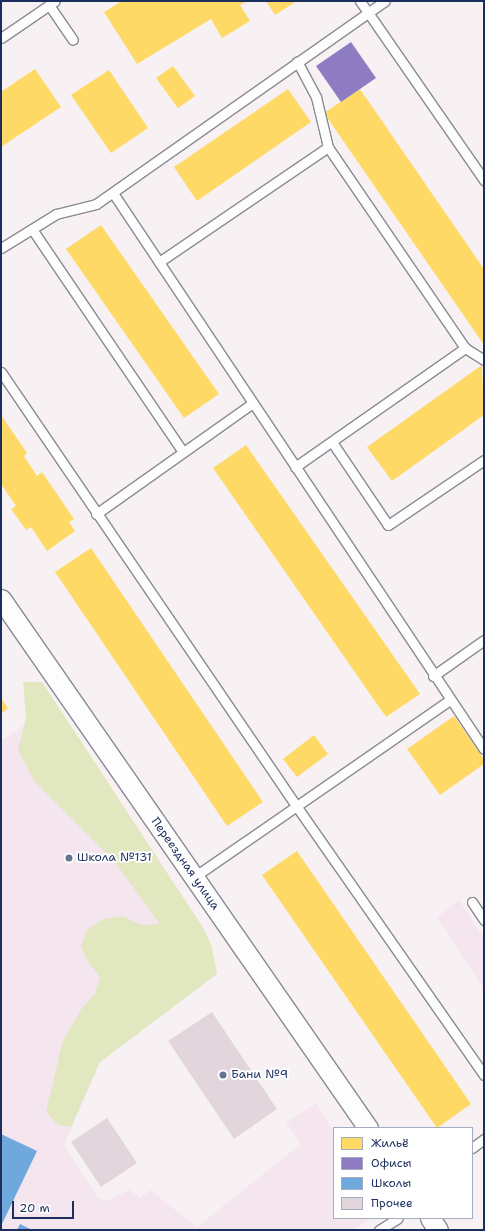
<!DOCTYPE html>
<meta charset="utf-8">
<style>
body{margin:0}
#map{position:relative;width:485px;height:1231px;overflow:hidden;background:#f7f1f4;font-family:"Shantell Sans",sans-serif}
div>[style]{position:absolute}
.built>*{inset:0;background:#f4e5ee}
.green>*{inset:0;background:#e1e7bf}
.homes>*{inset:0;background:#ffd966}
.offices>*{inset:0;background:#8e7cc3}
.schools>*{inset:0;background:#6fa8dc}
.building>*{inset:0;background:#e2d6dc}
.roads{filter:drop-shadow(1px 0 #8a8b95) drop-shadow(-1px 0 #8a8b95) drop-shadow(0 1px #8a8b95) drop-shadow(0 -1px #8a8b95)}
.lane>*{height:9px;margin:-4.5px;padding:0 4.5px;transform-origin:4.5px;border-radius:4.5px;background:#fefdfd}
.street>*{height:19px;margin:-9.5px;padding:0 9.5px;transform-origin:9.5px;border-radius:9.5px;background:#fefdfd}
.dots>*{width:11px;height:11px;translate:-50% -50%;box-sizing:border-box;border:2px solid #fff;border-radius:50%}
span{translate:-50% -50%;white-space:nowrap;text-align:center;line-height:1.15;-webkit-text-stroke:4px #fff;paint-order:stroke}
.poi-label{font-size:12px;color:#1b2f5e}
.left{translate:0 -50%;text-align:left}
.street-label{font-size:12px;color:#1b2f5e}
.frame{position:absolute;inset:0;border:2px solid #1b2f5e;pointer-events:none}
.legend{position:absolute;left:333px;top:1127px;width:140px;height:92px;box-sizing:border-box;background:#fff;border:1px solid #a4acbf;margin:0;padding:5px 7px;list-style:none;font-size:12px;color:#1b2f5e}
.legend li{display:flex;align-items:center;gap:8px;height:20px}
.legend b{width:20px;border:1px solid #a4acbf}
.scale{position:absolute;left:12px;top:1201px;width:62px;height:18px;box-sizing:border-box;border:2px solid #1b2f5e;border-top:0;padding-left:5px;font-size:12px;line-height:14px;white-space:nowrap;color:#1b2f5e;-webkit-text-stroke:3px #fff;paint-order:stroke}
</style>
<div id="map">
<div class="built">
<i style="clip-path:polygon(39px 716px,217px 974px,100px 1062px,64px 1145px,98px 1198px,107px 1201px,129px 1190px,140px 1198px,150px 1190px,197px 1227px,301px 1144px,286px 1122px,316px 1104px,334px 1132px,334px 1218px,371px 1218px,352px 1230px,1px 1230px,1px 741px)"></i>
<i style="clip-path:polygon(459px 900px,484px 938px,484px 989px,437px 917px)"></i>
</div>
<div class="green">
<i style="clip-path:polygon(23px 682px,42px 682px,204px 929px,212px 948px,217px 974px,100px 1062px,71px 1127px,58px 1125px,46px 1112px,63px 1040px,82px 1008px,95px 994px,100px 977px,88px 962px,81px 946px,88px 928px,104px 919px,123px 916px,141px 925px,160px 924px,114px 861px,35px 782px,18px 750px,26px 718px)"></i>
</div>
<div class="homes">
<i style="clip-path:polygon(122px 1px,248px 1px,240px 5px,250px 21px,222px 38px,211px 19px,137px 64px,104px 12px)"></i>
<i style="clip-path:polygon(266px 1px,297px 1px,275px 15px)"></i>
<i style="clip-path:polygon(173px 66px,195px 96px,178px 108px,156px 78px)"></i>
<i style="clip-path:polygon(35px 69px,61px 107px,1px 147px,1px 92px)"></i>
<i style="clip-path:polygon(109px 70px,148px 128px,111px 153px,71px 95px)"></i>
<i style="clip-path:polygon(288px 89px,311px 122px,197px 201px,174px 167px)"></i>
<i style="clip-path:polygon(360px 89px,484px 269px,484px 345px,324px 113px)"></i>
<i style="clip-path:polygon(101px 225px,219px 394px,184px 418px,66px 249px)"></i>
<i style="clip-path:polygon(482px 365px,484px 415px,392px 481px,367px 447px)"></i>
<i style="clip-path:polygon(1px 415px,27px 453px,24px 456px,37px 476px,42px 472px,74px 519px,69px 522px,75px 531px,47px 551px,31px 527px,26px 530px,11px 509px,16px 506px,1px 484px)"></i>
<i style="clip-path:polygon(246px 445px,420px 694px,386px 717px,213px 468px)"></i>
<i style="clip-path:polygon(91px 548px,263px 802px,227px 826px,55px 572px)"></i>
<i style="clip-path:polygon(1px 698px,8px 708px,1px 714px)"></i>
<i style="clip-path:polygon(454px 716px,484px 759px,484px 764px,440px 795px,407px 749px)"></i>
<i style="clip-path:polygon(314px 735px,328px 754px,297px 777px,283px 759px)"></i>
<i style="clip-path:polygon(297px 851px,471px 1104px,437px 1128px,262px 875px)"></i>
</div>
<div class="offices">
<i style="clip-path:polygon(351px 42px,376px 78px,341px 102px,316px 66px)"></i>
</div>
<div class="schools">
<i style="clip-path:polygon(1px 1134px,37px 1151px,1px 1226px)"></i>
<i style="clip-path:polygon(20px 1224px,32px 1230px,17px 1230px)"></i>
</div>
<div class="building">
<i style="clip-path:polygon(212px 1012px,277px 1109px,234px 1139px,168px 1041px)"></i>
<i style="clip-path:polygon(107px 1118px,137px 1163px,101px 1187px,71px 1142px)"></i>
</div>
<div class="roads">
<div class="lane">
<i style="left:360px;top:1px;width:218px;rotate:55.3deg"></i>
<i style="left:49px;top:5px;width:42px;rotate:55.6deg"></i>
<i style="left:1px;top:38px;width:65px;rotate:-34.4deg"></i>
<i style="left:113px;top:193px;width:668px;rotate:56.29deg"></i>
<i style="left:32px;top:229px;width:269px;rotate:55.9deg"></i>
<i style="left:1px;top:248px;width:65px;rotate:-31.7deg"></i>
<i style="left:56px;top:214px;width:41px;rotate:-14deg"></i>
<i style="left:96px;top:204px;width:353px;rotate:-35.1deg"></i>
<i style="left:159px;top:262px;width:204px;rotate:-34.2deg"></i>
<i style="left:465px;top:348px;width:22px;rotate:32deg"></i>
<i style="left:1px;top:372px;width:526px;rotate:55.77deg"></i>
<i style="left:297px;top:807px;width:327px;rotate:55.1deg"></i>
<i style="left:332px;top:442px;width:100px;rotate:56deg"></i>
<i style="left:388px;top:525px;width:116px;rotate:-34.1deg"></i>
<i style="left:295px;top:467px;width:208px;rotate:-35deg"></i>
<i style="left:465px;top:348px;width:243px;rotate:-124.3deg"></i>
<i style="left:328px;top:147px;width:51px;rotate:-103.5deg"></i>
<i style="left:316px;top:97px;width:40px;rotate:-118deg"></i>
<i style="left:96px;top:514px;width:192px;rotate:-35.3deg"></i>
<i style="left:433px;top:676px;width:62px;rotate:-35.2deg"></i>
<i style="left:194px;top:877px;width:311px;rotate:-34.7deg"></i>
<i style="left:472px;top:902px;width:22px;rotate:56deg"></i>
<i style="left:472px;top:1148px;width:15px;rotate:-37deg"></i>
<i style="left:379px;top:1230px;width:22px;rotate:-32deg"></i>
</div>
<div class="street">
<i style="left:1px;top:599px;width:644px;rotate:55.25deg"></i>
<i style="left:430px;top:1218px;width:14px;rotate:56deg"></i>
</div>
</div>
<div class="dots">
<i style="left:69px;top:858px;background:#687392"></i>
<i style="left:223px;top:1075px;background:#687392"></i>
</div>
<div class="poi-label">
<span class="left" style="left:77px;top:858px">Школа №131</span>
<span class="left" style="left:231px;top:1075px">Бани №9</span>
</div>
<div class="street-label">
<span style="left:185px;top:864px;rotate:55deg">Переездная улица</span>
</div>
<div class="frame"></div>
<ul class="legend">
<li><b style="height:11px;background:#ffd966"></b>Жильё</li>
<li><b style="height:11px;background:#8e7cc3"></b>Офисы</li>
<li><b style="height:11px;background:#6fa8dc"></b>Школы</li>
<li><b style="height:11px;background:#e2d6dc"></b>Прочее</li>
</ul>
<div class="scale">20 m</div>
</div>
